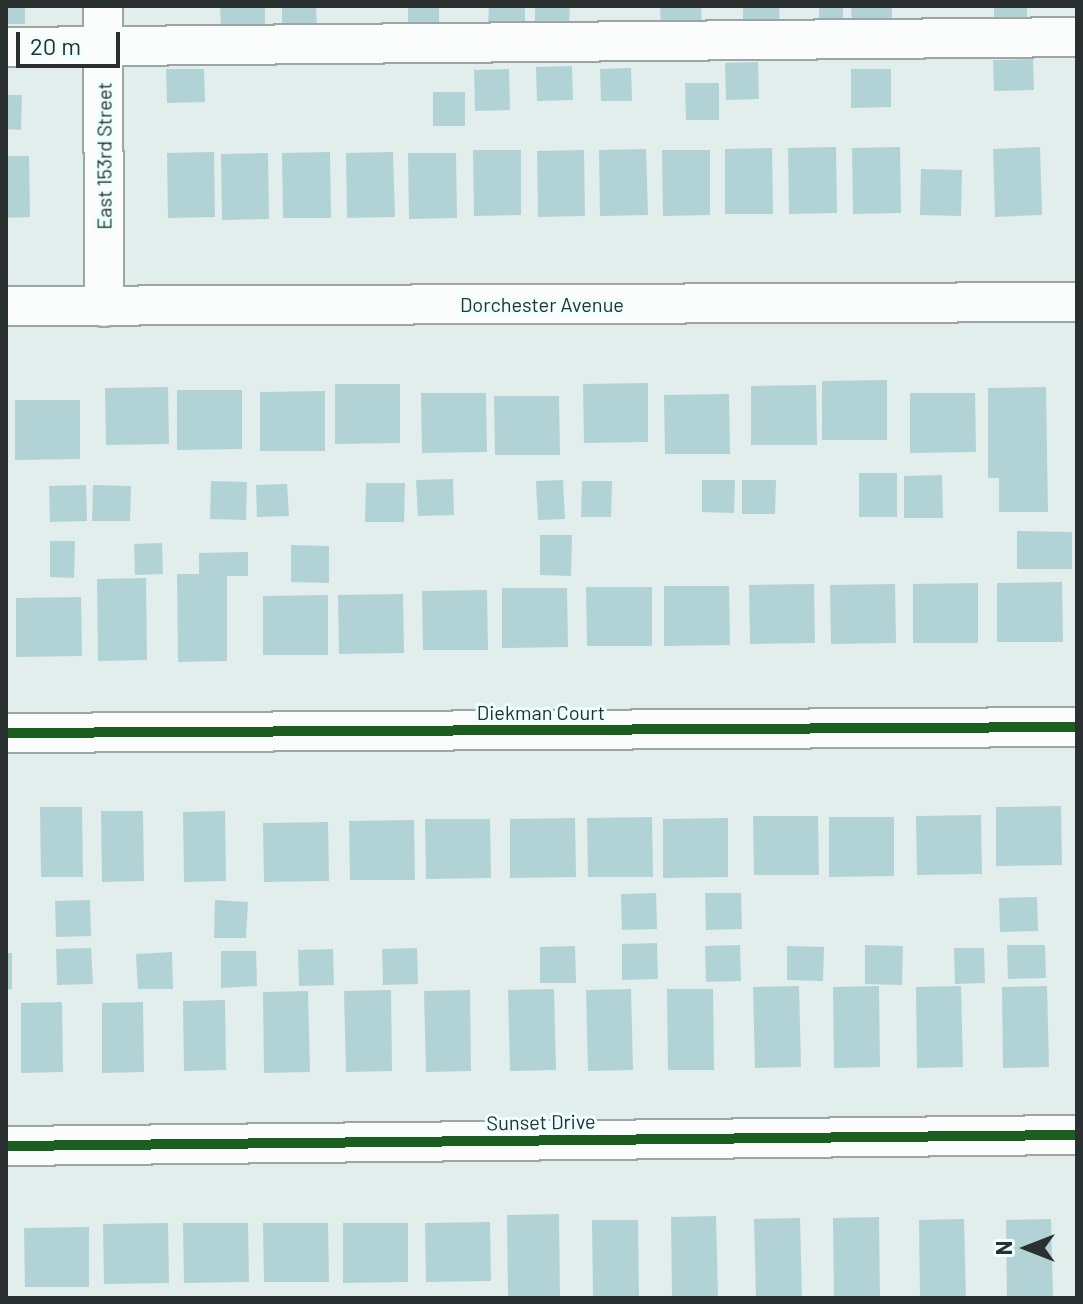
<!DOCTYPE html>
<style>
body{margin:0}
#map{position:relative;width:1083px;height:1304px;overflow:hidden;background:#e2eeeb;font-family:Barlow,sans-serif}
div>[style]{position:absolute}
.building>*{inset:0;background:#b2d3d6}
.roads{filter:drop-shadow(2px 0 #9ea6a5) drop-shadow(-2px 0 #9ea6a5) drop-shadow(0 2px #9ea6a5) drop-shadow(0 -2px #9ea6a5)}
.minor>*{height:38px;margin:-19px;padding:0 19px;transform-origin:19px;border-radius:19px;background:#fbfcfc}
.cycleway>*{height:10px;margin:-5px;padding:0 5px;transform-origin:5px;border-radius:5px;background:#1b5e20}
span{translate:-50% -50%;white-space:nowrap;text-align:center;line-height:1.15;-webkit-text-stroke:6px #ebfffc;paint-order:stroke}
.street-label{font-size:20px;color:#29302f}
.frame{position:absolute;inset:0;border:8px solid #29302f;pointer-events:none}
.north{position:absolute;left:987px;top:1208px;width:80px;height:80px;-webkit-text-stroke:6px #ebfffc;paint-order:stroke;rotate:270deg;font-size:22px;font-weight:700;line-height:32px;text-align:center;color:#29302f}
.north::after{content:'';display:block;margin:auto;width:28px;height:36px;background:#29302f;clip-path:polygon(50% 0,100% 100%,50% 72%,0 100%)}
.scale{position:absolute;left:16px;top:32px;width:104px;height:36px;box-sizing:border-box;border:4px solid #29302f;border-top:0;padding-left:10px;font-size:24px;line-height:28px;white-space:nowrap;color:#29302f;-webkit-text-stroke:6px #ebfffc;paint-order:stroke}
</style>
<div id="map">
<div class="building">
<i style="clip-path:polygon(6px 6px,25px 6px,25px 24px,6px 24px)"></i>
<i style="clip-path:polygon(220px 6px,265px 6px,265px 27px,221px 28px)"></i>
<i style="clip-path:polygon(282px 6px,316px 6px,317px 27px,282px 28px)"></i>
<i style="clip-path:polygon(408px 6px,439px 6px,439px 26px,408px 25px)"></i>
<i style="clip-path:polygon(489px 6px,525px 6px,525px 26px,488px 25px)"></i>
<i style="clip-path:polygon(535px 6px,570px 6px,569px 25px,535px 25px)"></i>
<i style="clip-path:polygon(660px 6px,701px 6px,702px 26px,661px 28px)"></i>
<i style="clip-path:polygon(743px 6px,779px 6px,780px 27px,743px 28px)"></i>
<i style="clip-path:polygon(819px 6px,843px 6px,843px 23px,819px 22px)"></i>
<i style="clip-path:polygon(851px 6px,892px 6px,892px 23px,852px 23px)"></i>
<i style="clip-path:polygon(994px 6px,1027px 6px,1027px 19px,994px 20px)"></i>
<i style="clip-path:polygon(1033px 59px,1034px 90px,994px 91px,993px 60px)"></i>
<i style="clip-path:polygon(758px 62px,759px 99px,726px 100px,725px 63px)"></i>
<i style="clip-path:polygon(572px 66px,573px 100px,537px 101px,536px 67px)"></i>
<i style="clip-path:polygon(631px 68px,632px 101px,601px 101px,600px 69px)"></i>
<i style="clip-path:polygon(166px 69px,204px 69px,205px 102px,167px 103px)"></i>
<i style="clip-path:polygon(509px 69px,510px 110px,475px 111px,474px 70px)"></i>
<i style="clip-path:polygon(851px 69px,891px 69px,891px 107px,851px 108px)"></i>
<i style="clip-path:polygon(685px 83px,719px 83px,719px 120px,686px 120px)"></i>
<i style="clip-path:polygon(433px 92px,465px 92px,465px 126px,433px 126px)"></i>
<i style="clip-path:polygon(6px 95px,22px 95px,21px 130px,6px 129px)"></i>
<i style="clip-path:polygon(836px 147px,837px 213px,789px 214px,788px 148px)"></i>
<i style="clip-path:polygon(900px 147px,901px 213px,853px 214px,852px 148px)"></i>
<i style="clip-path:polygon(1040px 147px,1042px 215px,995px 217px,993px 149px)"></i>
<i style="clip-path:polygon(772px 148px,773px 214px,725px 214px,725px 149px)"></i>
<i style="clip-path:polygon(646px 149px,648px 215px,600px 216px,599px 150px)"></i>
<i style="clip-path:polygon(473px 150px,521px 150px,521px 215px,474px 216px)"></i>
<i style="clip-path:polygon(584px 150px,585px 216px,538px 217px,537px 151px)"></i>
<i style="clip-path:polygon(662px 150px,710px 150px,710px 215px,663px 216px)"></i>
<i style="clip-path:polygon(214px 152px,215px 217px,168px 218px,167px 153px)"></i>
<i style="clip-path:polygon(330px 152px,331px 218px,283px 218px,282px 153px)"></i>
<i style="clip-path:polygon(393px 152px,395px 217px,347px 218px,346px 153px)"></i>
<i style="clip-path:polygon(268px 153px,269px 219px,222px 220px,221px 154px)"></i>
<i style="clip-path:polygon(408px 153px,456px 153px,457px 218px,409px 219px)"></i>
<i style="clip-path:polygon(6px 156px,29px 156px,30px 217px,6px 218px)"></i>
<i style="clip-path:polygon(921px 169px,962px 170px,961px 216px,920px 215px)"></i>
<i style="clip-path:polygon(887px 380px,887px 440px,822px 440px,822px 381px)"></i>
<i style="clip-path:polygon(648px 383px,648px 442px,584px 443px,583px 384px)"></i>
<i style="clip-path:polygon(335px 384px,400px 384px,400px 443px,335px 444px)"></i>
<i style="clip-path:polygon(816px 385px,817px 445px,751px 445px,751px 386px)"></i>
<i style="clip-path:polygon(168px 387px,169px 444px,106px 445px,105px 388px)"></i>
<i style="clip-path:polygon(1046px 387px,1048px 512px,999px 512px,999px 478px,988px 478px,988px 388px)"></i>
<i style="clip-path:polygon(177px 390px,242px 390px,242px 449px,177px 450px)"></i>
<i style="clip-path:polygon(325px 391px,325px 451px,260px 451px,260px 392px)"></i>
<i style="clip-path:polygon(421px 393px,486px 393px,487px 452px,422px 453px)"></i>
<i style="clip-path:polygon(910px 393px,975px 393px,976px 452px,910px 453px)"></i>
<i style="clip-path:polygon(729px 394px,730px 454px,665px 454px,664px 395px)"></i>
<i style="clip-path:polygon(494px 396px,559px 396px,560px 455px,495px 455px)"></i>
<i style="clip-path:polygon(15px 400px,80px 400px,80px 459px,15px 460px)"></i>
<i style="clip-path:polygon(859px 473px,897px 473px,897px 517px,859px 517px)"></i>
<i style="clip-path:polygon(942px 475px,943px 518px,904px 518px,904px 476px)"></i>
<i style="clip-path:polygon(453px 479px,454px 515px,418px 516px,416px 480px)"></i>
<i style="clip-path:polygon(563px 480px,565px 519px,538px 520px,536px 481px)"></i>
<i style="clip-path:polygon(702px 480px,735px 480px,734px 513px,702px 512px)"></i>
<i style="clip-path:polygon(742px 480px,776px 480px,775px 514px,742px 514px)"></i>
<i style="clip-path:polygon(211px 481px,247px 482px,246px 520px,210px 519px)"></i>
<i style="clip-path:polygon(582px 481px,612px 481px,611px 517px,581px 517px)"></i>
<i style="clip-path:polygon(366px 483px,405px 483px,404px 522px,365px 522px)"></i>
<i style="clip-path:polygon(287px 484px,289px 516px,257px 517px,256px 485px)"></i>
<i style="clip-path:polygon(86px 485px,87px 521px,50px 522px,49px 486px)"></i>
<i style="clip-path:polygon(93px 485px,131px 486px,130px 521px,92px 521px)"></i>
<i style="clip-path:polygon(1017px 531px,1072px 532px,1072px 569px,1017px 569px)"></i>
<i style="clip-path:polygon(540px 535px,572px 535px,571px 576px,540px 575px)"></i>
<i style="clip-path:polygon(50px 541px,75px 541px,74px 578px,50px 577px)"></i>
<i style="clip-path:polygon(162px 543px,163px 574px,135px 575px,134px 544px)"></i>
<i style="clip-path:polygon(291px 545px,329px 546px,329px 583px,291px 582px)"></i>
<i style="clip-path:polygon(248px 552px,248px 576px,227px 576px,227px 661px,178px 662px,177px 574px,199px 574px,199px 553px)"></i>
<i style="clip-path:polygon(146px 578px,147px 660px,98px 661px,97px 579px)"></i>
<i style="clip-path:polygon(1062px 582px,1063px 642px,997px 642px,997px 583px)"></i>
<i style="clip-path:polygon(978px 583px,978px 643px,913px 643px,913px 584px)"></i>
<i style="clip-path:polygon(814px 584px,815px 643px,750px 644px,749px 585px)"></i>
<i style="clip-path:polygon(895px 584px,896px 643px,831px 644px,830px 585px)"></i>
<i style="clip-path:polygon(664px 586px,729px 586px,730px 645px,664px 646px)"></i>
<i style="clip-path:polygon(586px 587px,652px 587px,652px 646px,587px 646px)"></i>
<i style="clip-path:polygon(502px 588px,567px 588px,568px 647px,502px 648px)"></i>
<i style="clip-path:polygon(487px 590px,488px 650px,423px 650px,422px 591px)"></i>
<i style="clip-path:polygon(403px 594px,404px 653px,339px 654px,338px 595px)"></i>
<i style="clip-path:polygon(328px 595px,328px 655px,263px 655px,263px 596px)"></i>
<i style="clip-path:polygon(81px 597px,82px 656px,16px 657px,16px 598px)"></i>
<i style="clip-path:polygon(1061px 806px,1062px 865px,996px 866px,996px 807px)"></i>
<i style="clip-path:polygon(40px 807px,82px 807px,83px 877px,41px 877px)"></i>
<i style="clip-path:polygon(101px 811px,143px 811px,144px 881px,102px 882px)"></i>
<i style="clip-path:polygon(225px 811px,226px 881px,184px 882px,183px 812px)"></i>
<i style="clip-path:polygon(981px 815px,982px 874px,917px 875px,916px 816px)"></i>
<i style="clip-path:polygon(753px 816px,818px 816px,819px 875px,754px 875px)"></i>
<i style="clip-path:polygon(652px 817px,653px 877px,588px 877px,587px 818px)"></i>
<i style="clip-path:polygon(829px 817px,894px 817px,894px 876px,829px 877px)"></i>
<i style="clip-path:polygon(575px 818px,576px 877px,510px 878px,510px 819px)"></i>
<i style="clip-path:polygon(728px 818px,728px 877px,663px 878px,663px 819px)"></i>
<i style="clip-path:polygon(425px 819px,490px 819px,491px 878px,426px 879px)"></i>
<i style="clip-path:polygon(414px 820px,415px 880px,350px 880px,349px 821px)"></i>
<i style="clip-path:polygon(328px 822px,329px 881px,264px 882px,263px 823px)"></i>
<i style="clip-path:polygon(656px 893px,657px 929px,622px 930px,621px 894px)"></i>
<i style="clip-path:polygon(705px 893px,741px 893px,742px 929px,706px 930px)"></i>
<i style="clip-path:polygon(1037px 897px,1038px 931px,1000px 932px,999px 898px)"></i>
<i style="clip-path:polygon(90px 900px,91px 936px,56px 937px,55px 901px)"></i>
<i style="clip-path:polygon(215px 900px,248px 902px,246px 938px,214px 938px)"></i>
<i style="clip-path:polygon(657px 943px,658px 979px,622px 980px,622px 944px)"></i>
<i style="clip-path:polygon(740px 945px,741px 981px,706px 982px,705px 946px)"></i>
<i style="clip-path:polygon(865px 945px,903px 946px,902px 985px,865px 984px)"></i>
<i style="clip-path:polygon(1007px 945px,1045px 945px,1046px 978px,1008px 979px)"></i>
<i style="clip-path:polygon(575px 946px,576px 983px,540px 983px,540px 947px)"></i>
<i style="clip-path:polygon(787px 946px,824px 947px,823px 981px,787px 980px)"></i>
<i style="clip-path:polygon(91px 948px,93px 984px,57px 985px,56px 949px)"></i>
<i style="clip-path:polygon(417px 948px,418px 984px,383px 985px,382px 949px)"></i>
<i style="clip-path:polygon(954px 948px,984px 948px,985px 983px,955px 984px)"></i>
<i style="clip-path:polygon(333px 949px,334px 985px,299px 986px,298px 950px)"></i>
<i style="clip-path:polygon(221px 951px,256px 951px,257px 986px,221px 988px)"></i>
<i style="clip-path:polygon(172px 952px,173px 989px,138px 989px,136px 954px)"></i>
<i style="clip-path:polygon(6px 953px,12px 953px,12px 989px,6px 990px)"></i>
<i style="clip-path:polygon(799px 986px,801px 1067px,755px 1068px,753px 987px)"></i>
<i style="clip-path:polygon(879px 986px,880px 1067px,834px 1068px,833px 987px)"></i>
<i style="clip-path:polygon(961px 986px,963px 1067px,917px 1068px,916px 987px)"></i>
<i style="clip-path:polygon(1047px 986px,1049px 1067px,1003px 1068px,1002px 987px)"></i>
<i style="clip-path:polygon(554px 989px,556px 1070px,510px 1071px,508px 990px)"></i>
<i style="clip-path:polygon(631px 989px,633px 1070px,588px 1071px,586px 990px)"></i>
<i style="clip-path:polygon(667px 989px,713px 989px,714px 1070px,668px 1070px)"></i>
<i style="clip-path:polygon(391px 990px,392px 1071px,346px 1072px,344px 991px)"></i>
<i style="clip-path:polygon(470px 990px,471px 1071px,426px 1072px,424px 991px)"></i>
<i style="clip-path:polygon(308px 991px,310px 1072px,264px 1073px,263px 992px)"></i>
<i style="clip-path:polygon(225px 1000px,226px 1070px,184px 1071px,183px 1001px)"></i>
<i style="clip-path:polygon(62px 1002px,63px 1072px,21px 1073px,21px 1003px)"></i>
<i style="clip-path:polygon(143px 1002px,144px 1072px,102px 1073px,102px 1003px)"></i>
<i style="clip-path:polygon(559px 1214px,560px 1298px,508px 1298px,507px 1215px)"></i>
<i style="clip-path:polygon(716px 1216px,718px 1297px,672px 1298px,671px 1217px)"></i>
<i style="clip-path:polygon(879px 1217px,880px 1298px,834px 1298px,833px 1218px)"></i>
<i style="clip-path:polygon(800px 1218px,802px 1298px,756px 1298px,754px 1219px)"></i>
<i style="clip-path:polygon(964px 1219px,966px 1298px,920px 1298px,919px 1220px)"></i>
<i style="clip-path:polygon(1051px 1219px,1053px 1298px,1007px 1298px,1006px 1220px)"></i>
<i style="clip-path:polygon(592px 1220px,638px 1220px,639px 1298px,593px 1298px)"></i>
<i style="clip-path:polygon(490px 1222px,491px 1281px,426px 1282px,425px 1223px)"></i>
<i style="clip-path:polygon(168px 1223px,169px 1283px,104px 1284px,103px 1224px)"></i>
<i style="clip-path:polygon(183px 1223px,248px 1223px,249px 1282px,184px 1283px)"></i>
<i style="clip-path:polygon(263px 1223px,328px 1223px,329px 1282px,264px 1282px)"></i>
<i style="clip-path:polygon(343px 1223px,408px 1223px,408px 1282px,343px 1283px)"></i>
<i style="clip-path:polygon(89px 1227px,89px 1287px,25px 1287px,24px 1228px)"></i>
</div>
<div class="roads">
<div class="minor">
<i style="left:103px;top:6px;width:301px;rotate:89.8deg"></i>
<i style="left:6px;top:47px;width:1071px;rotate:-0.53deg"></i>
<i style="left:6px;top:306px;width:1071px;rotate:-0.21deg"></i>
<i style="left:6px;top:733px;width:1071px;rotate:-0.32deg"></i>
<i style="left:6px;top:1146px;width:1071px;rotate:-0.59deg"></i>
</div>
</div>
<div class="cycleway">
<i style="left:6px;top:733px;width:1071px;rotate:-0.32deg"></i>
<i style="left:6px;top:1146px;width:1071px;rotate:-0.59deg"></i>
</div>
<div class="street-label">
<span style="left:104px;top:156px;rotate:-90deg">East 153rd Street</span>
<span style="left:542px;top:304px">Dorchester Avenue</span>
<span style="left:541px;top:712px">Diekman Court</span>
<span style="left:541px;top:1122px;rotate:-1deg">Sunset Drive</span>
</div>
<div class="frame"></div>
<div class="north">N</div>
<div class="scale">20 m</div>
</div>
